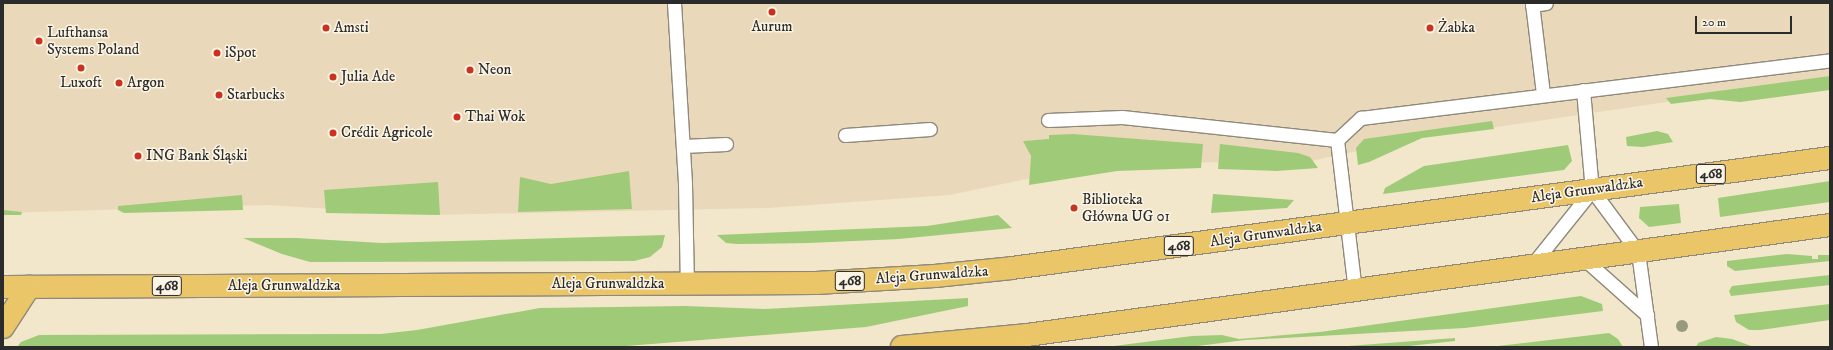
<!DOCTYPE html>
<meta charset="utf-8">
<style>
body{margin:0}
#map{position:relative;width:1833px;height:350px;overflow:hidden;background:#f2e7cb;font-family:"IM FELL DW Pica",serif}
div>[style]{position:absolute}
.built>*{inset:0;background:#e9d9ba}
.green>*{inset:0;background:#9fcb78}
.roads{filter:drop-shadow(1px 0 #8e897b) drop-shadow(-1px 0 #8e897b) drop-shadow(0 1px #8e897b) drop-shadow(0 -1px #8e897b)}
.service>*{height:13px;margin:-6.5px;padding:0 6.5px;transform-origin:6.5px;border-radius:6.5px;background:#fff}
.primary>*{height:22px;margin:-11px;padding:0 11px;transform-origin:11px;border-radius:11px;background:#ebc669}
.trees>*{width:12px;height:12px;margin:-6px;border-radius:50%;background:#989a80}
.dots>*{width:11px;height:11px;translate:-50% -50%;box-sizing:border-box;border:2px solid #fcf5e5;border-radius:50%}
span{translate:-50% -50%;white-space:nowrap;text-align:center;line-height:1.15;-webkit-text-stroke:3px #fcf5e5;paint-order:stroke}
.shield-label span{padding:1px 3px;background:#fcf5e5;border:1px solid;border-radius:3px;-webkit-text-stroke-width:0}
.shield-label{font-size:14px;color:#2b2b2b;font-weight:700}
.poi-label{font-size:15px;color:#2b2b2b}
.left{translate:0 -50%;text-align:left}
.street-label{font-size:15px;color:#2b2b2b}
.frame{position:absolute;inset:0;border:4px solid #2b2b2b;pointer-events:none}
.scale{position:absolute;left:1695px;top:16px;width:97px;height:18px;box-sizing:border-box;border:2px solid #2b2b2b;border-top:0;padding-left:5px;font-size:12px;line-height:14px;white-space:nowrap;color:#2b2b2b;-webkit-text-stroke:3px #fcf5e5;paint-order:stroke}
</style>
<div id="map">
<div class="built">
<i style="clip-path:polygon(3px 3px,1830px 3px,1830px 78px,1408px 140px,1311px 161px,1167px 163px,1036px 177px,950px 195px,769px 208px,430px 215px,267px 205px,3px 213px)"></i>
</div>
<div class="green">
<i style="clip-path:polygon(1830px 76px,1830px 90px,1740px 102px,1710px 99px,1671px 104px,1666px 98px)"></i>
<i style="clip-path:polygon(1492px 121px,1494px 129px,1422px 138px,1369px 162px,1358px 165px,1356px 148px,1364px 139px)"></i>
<i style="clip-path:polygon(1657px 131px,1668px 134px,1673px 142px,1643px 147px,1627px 146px,1626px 137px)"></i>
<i style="clip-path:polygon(1073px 134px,1203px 144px,1201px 168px,1117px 171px,1029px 185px,1031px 156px,1023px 141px,1049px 139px,1049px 135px)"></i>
<i style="clip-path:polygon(1220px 144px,1298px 153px,1310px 157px,1318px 168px,1276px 171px,1218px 169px)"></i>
<i style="clip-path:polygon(1568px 145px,1572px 161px,1564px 170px,1383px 194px,1385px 188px,1424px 166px)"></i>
<i style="clip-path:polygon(629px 171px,632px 209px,518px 212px,520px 177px,551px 184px)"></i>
<i style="clip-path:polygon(1830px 181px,1830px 202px,1720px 217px,1718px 198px)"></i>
<i style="clip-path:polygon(438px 182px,440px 215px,326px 213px,324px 190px)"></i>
<i style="clip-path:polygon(1213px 194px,1294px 200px,1287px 208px,1211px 213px)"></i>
<i style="clip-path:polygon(242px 195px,243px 210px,124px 213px,118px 210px,118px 206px)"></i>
<i style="clip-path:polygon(1679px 204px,1681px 223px,1649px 227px,1639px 218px,1640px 207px)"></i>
<i style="clip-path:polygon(3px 210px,22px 212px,21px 215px,3px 215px)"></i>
<i style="clip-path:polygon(998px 215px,1012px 228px,899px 239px,809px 243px,737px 244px,726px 243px,717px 235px,927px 226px)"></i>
<i style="clip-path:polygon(665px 235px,662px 247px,650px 257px,634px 261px,310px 262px,282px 254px,243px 238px,296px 238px,382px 243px)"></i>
<i style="clip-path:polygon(1787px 254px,1812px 256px,1812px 259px,1818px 259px,1818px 255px,1830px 255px,1830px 261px,1735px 271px,1727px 266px,1727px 261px)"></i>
<i style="clip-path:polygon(1830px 275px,1830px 285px,1731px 296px,1729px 291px,1732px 286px)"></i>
<i style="clip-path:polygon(1581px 296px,1602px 304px,1603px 311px,1465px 328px,1245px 340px,1190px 347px,1106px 347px,1192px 336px,1222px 335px,1239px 339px,1320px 332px)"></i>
<i style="clip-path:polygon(968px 298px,968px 306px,866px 327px,614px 347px,17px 347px,21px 342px,39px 335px,381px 334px,417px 330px,540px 308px,685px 306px,765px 309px)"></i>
<i style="clip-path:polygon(1830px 304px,1830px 320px,1760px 330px,1749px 330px,1736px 322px,1734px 315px)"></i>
<i style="clip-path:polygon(1609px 333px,1618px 339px,1623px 347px,1489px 347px)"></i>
<i style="clip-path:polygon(1716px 337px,1732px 339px,1754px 347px,1696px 347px,1698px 343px)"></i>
<i style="clip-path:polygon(1455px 338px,1455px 341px,1400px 347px,1334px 347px)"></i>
</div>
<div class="roads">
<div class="service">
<i style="left:674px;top:3px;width:181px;rotate:86.5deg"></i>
<i style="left:685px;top:184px;width:100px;rotate:88.9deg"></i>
<i style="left:1532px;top:3px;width:92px;rotate:83.1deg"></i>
<i style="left:1532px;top:5px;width:14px;rotate:-8deg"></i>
<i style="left:1583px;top:90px;width:100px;rotate:84.9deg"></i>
<i style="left:1592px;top:190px;width:77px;rotate:53.4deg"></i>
<i style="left:1638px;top:252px;width:96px;rotate:82.2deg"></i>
<i style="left:1048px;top:120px;width:74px;rotate:-2.3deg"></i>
<i style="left:1122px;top:117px;width:216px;rotate:6.1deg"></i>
<i style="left:1337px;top:140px;width:33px;rotate:-43deg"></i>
<i style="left:1361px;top:118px;width:473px;rotate:-7deg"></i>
<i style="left:845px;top:135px;width:85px;rotate:-4deg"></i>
<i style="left:1337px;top:140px;width:151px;rotate:83.2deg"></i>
<i style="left:683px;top:146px;width:43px;rotate:-2.7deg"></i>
<i style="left:1583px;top:258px;width:86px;rotate:41.7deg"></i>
<i style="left:1532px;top:265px;width:96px;rotate:-51.3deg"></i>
</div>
<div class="primary">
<i style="left:3px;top:287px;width:813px;rotate:-0.28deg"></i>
<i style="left:816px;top:283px;width:119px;rotate:-3.4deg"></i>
<i style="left:935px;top:276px;width:77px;rotate:-5.9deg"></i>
<i style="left:1012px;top:268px;width:825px;rotate:-7.66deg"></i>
<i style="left:3px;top:327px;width:48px;rotate:-57deg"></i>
<i style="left:902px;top:347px;width:126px;rotate:-5.5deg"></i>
<i style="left:1027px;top:335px;width:810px;rotate:-7.8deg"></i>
</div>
</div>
<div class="trees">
<i style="left:1682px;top:326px"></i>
</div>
<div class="dots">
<i style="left:772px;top:12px;background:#c8321e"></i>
<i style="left:326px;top:28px;background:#c8321e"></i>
<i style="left:1430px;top:28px;background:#c8321e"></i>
<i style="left:39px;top:41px;background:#c8321e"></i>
<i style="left:217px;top:53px;background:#c8321e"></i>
<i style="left:81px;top:68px;background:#c8321e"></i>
<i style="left:470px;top:70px;background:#c8321e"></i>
<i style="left:333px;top:77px;background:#c8321e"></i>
<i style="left:119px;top:83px;background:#c8321e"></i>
<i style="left:219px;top:95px;background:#c8321e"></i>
<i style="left:457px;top:117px;background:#c8321e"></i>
<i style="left:333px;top:133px;background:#c8321e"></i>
<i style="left:138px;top:156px;background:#c8321e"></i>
<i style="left:1074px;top:208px;background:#c8321e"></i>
</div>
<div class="shield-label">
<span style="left:1711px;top:174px">468</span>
<span style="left:1179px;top:246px">468</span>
<span style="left:850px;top:281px">468</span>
<span style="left:167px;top:286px">468</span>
</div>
<div class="poi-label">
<span style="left:772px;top:27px">Aurum</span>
<span class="left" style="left:334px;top:28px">Amsti</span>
<span class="left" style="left:1438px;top:28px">Żabka</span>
<span class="left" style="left:47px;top:41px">Lufthansa<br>Systems Poland</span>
<span class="left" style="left:225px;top:53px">iSpot</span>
<span class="left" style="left:478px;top:70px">Neon</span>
<span class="left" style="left:341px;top:77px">Julia Ade</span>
<span style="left:81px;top:83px">Luxoft</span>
<span class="left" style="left:127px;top:83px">Argon</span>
<span class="left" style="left:227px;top:95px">Starbucks</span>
<span class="left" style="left:465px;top:117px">Thai Wok</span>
<span class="left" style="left:341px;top:133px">Crédit Agricole</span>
<span class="left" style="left:146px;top:156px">ING Bank Śląski</span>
<span class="left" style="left:1082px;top:208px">Biblioteka<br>Główna UG 01</span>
</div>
<div class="street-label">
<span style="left:1587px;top:190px;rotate:-8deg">Aleja Grunwaldzka</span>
<span style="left:1266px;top:234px;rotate:-8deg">Aleja Grunwaldzka</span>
<span style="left:932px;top:275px;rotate:-4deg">Aleja Grunwaldzka</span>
<span style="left:608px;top:284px">Aleja Grunwaldzka</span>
<span style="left:284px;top:286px">Aleja Grunwaldzka</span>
</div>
<div class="frame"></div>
<div class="scale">20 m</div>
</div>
